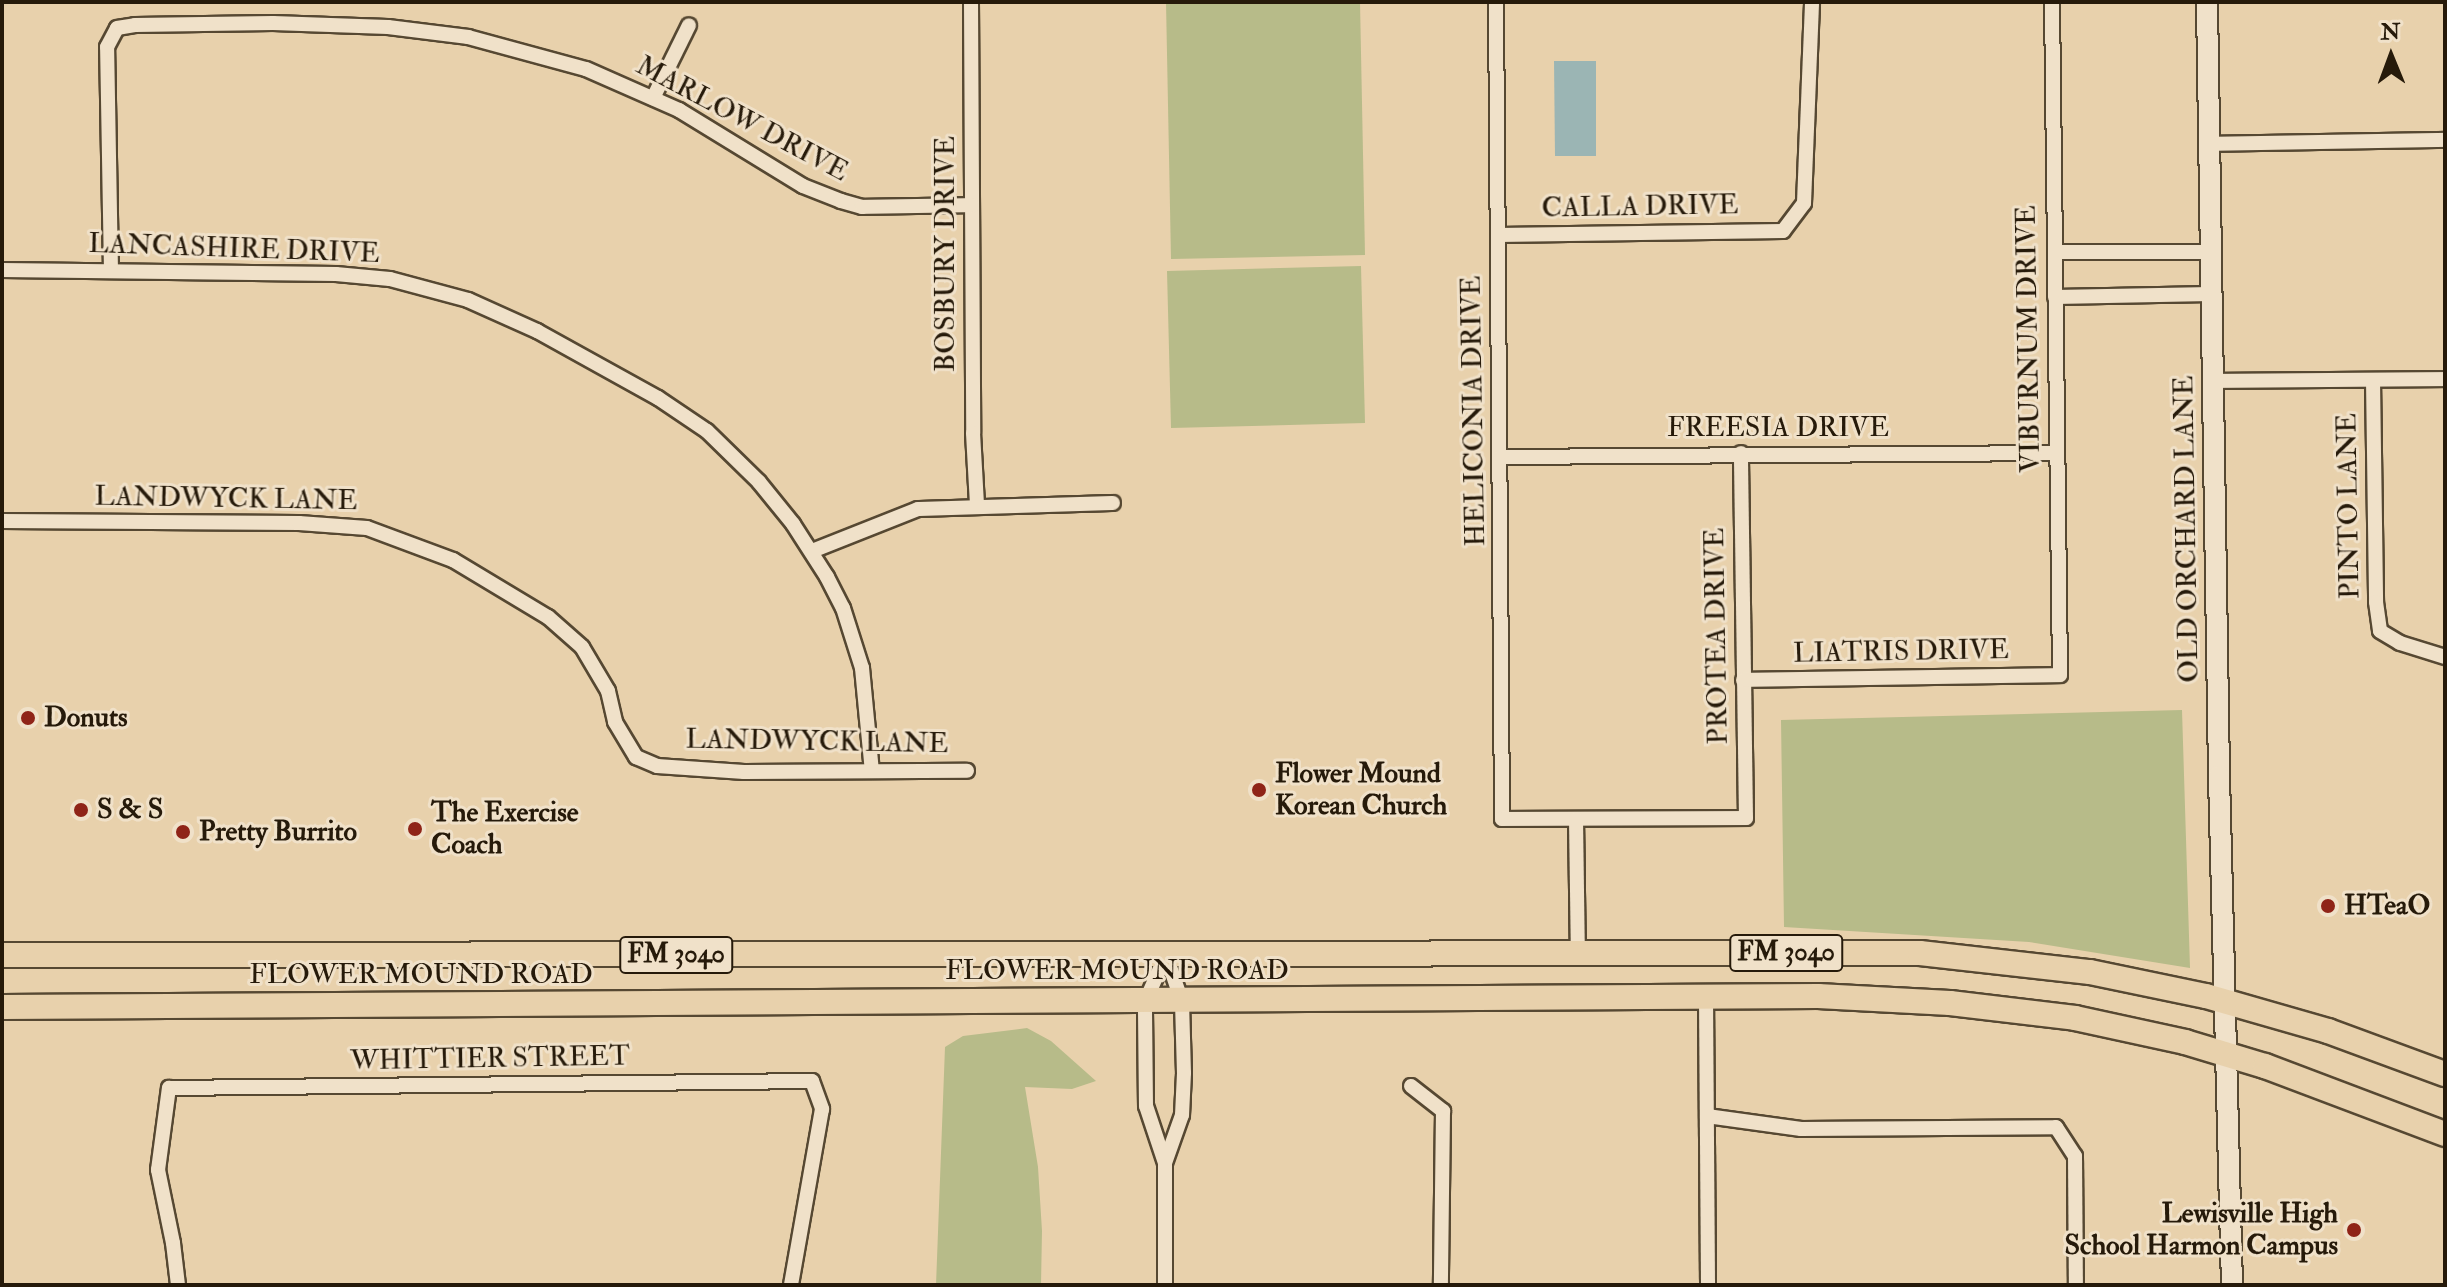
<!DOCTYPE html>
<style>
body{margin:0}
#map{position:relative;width:2447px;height:1287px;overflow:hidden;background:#e8d1ac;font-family:"IM FELL Double Pica",serif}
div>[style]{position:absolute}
.green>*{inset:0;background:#b7bb89}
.water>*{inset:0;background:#9bb5b4}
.roads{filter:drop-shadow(2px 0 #564832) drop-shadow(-2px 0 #564832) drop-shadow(0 2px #564832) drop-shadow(0 -2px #564832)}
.street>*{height:14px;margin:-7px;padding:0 7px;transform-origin:7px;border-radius:7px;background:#f0e1c9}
.secondary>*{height:20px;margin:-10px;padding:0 10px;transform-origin:10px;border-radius:10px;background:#f0e1c9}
.primary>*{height:24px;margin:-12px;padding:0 12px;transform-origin:12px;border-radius:12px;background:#e8d1ac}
.dots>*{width:22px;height:22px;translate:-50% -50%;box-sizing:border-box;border:4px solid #f0e1c9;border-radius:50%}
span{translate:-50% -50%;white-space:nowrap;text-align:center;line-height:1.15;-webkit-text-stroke:6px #f0e1c9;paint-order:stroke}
.shield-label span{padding:2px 6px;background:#f0e1c9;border:2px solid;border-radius:6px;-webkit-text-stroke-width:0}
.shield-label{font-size:26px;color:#261a0a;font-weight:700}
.street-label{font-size:28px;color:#261a0a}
.poi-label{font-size:28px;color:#261a0a;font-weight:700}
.left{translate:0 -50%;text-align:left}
.right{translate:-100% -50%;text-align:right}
.frame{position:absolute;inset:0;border:4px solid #261a0a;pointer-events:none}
.north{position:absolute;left:2351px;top:16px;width:80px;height:80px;-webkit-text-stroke:6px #f0e1c9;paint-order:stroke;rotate:359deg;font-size:22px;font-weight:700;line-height:32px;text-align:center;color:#261a0a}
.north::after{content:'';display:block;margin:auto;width:28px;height:36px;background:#261a0a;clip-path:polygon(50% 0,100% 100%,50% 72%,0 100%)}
</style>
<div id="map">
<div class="green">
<i style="clip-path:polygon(1166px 2px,1360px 2px,1365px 255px,1171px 259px)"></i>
<i style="clip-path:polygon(1361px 266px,1365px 423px,1171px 428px,1167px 271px)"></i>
<i style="clip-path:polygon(2182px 710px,2190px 968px,2029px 942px,1784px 927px,1781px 720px)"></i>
<i style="clip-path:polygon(1027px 1028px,1051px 1041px,1096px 1081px,1072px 1089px,1025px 1087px,1038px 1167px,1042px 1231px,1041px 1285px,936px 1285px,945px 1047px,963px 1036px)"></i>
</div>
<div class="water">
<i style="clip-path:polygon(1554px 61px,1596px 61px,1596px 156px,1555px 156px)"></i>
</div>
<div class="roads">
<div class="street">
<i style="left:971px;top:2px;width:431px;rotate:89.7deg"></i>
<i style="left:973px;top:433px;width:72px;rotate:86.8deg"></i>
<i style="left:1496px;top:2px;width:817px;rotate:89.58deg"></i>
<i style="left:1502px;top:819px;width:244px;rotate:-0.2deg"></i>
<i style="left:1746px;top:818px;width:365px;rotate:-90.8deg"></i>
<i style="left:653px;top:98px;width:81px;rotate:-63.7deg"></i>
<i style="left:2209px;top:144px;width:236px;rotate:-1deg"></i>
<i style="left:1498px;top:235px;width:285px;rotate:-0.8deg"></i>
<i style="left:1783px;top:231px;width:35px;rotate:-53deg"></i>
<i style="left:1804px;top:203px;width:201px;rotate:-87.7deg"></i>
<i style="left:2055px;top:252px;width:156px"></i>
<i style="left:2px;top:270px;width:334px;rotate:0.7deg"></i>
<i style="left:336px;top:274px;width:54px;rotate:5.3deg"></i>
<i style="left:390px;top:279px;width:81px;rotate:15.1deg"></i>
<i style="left:468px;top:300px;width:76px;rotate:24.2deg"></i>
<i style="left:537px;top:331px;width:138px;rotate:29deg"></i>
<i style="left:658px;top:398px;width:59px;rotate:34deg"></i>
<i style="left:707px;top:431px;width:73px;rotate:44.4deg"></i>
<i style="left:759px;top:482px;width:54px;rotate:51deg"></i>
<i style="left:793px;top:524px;width:63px;rotate:57.3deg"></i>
<i style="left:827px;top:577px;width:35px;rotate:63deg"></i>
<i style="left:843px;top:608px;width:63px;rotate:72.4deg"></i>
<i style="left:862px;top:668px;width:103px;rotate:84.5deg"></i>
<i style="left:111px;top:271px;width:224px;rotate:-91deg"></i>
<i style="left:107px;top:47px;width:21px;rotate:-62deg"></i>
<i style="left:117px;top:28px;width:18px;rotate:-9deg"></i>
<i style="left:135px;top:25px;width:138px;rotate:-0.8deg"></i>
<i style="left:273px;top:23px;width:115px;rotate:2deg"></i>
<i style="left:388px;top:27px;width:81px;rotate:7.1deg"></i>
<i style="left:468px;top:37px;width:122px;rotate:15.2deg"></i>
<i style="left:586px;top:69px;width:102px;rotate:23.8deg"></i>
<i style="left:679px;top:110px;width:145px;rotate:31.5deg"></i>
<i style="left:803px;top:186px;width:41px;rotate:21.5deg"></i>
<i style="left:841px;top:201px;width:22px;rotate:16deg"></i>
<i style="left:862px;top:207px;width:110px;rotate:-1deg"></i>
<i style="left:2055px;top:297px;width:156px;rotate:-1.1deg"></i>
<i style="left:2373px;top:380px;width:222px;rotate:89.2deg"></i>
<i style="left:2376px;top:602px;width:29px;rotate:82deg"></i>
<i style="left:2380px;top:631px;width:23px;rotate:31deg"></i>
<i style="left:2400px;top:643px;width:47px;rotate:17.3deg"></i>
<i style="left:2213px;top:381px;width:232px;rotate:-0.5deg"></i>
<i style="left:1501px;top:457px;width:555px;rotate:-0.41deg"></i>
<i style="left:2px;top:521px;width:297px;rotate:0.4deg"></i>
<i style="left:299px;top:523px;width:68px;rotate:4.2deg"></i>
<i style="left:367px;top:528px;width:92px;rotate:20.4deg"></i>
<i style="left:453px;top:560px;width:111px;rotate:31deg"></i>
<i style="left:548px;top:617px;width:45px;rotate:41.4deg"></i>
<i style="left:582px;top:647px;width:51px;rotate:59.4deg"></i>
<i style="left:608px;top:691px;width:32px;rotate:77deg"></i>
<i style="left:615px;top:722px;width:41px;rotate:59deg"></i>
<i style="left:636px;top:757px;width:23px;rotate:23deg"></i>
<i style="left:657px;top:766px;width:87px;rotate:3.9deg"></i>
<i style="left:744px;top:772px;width:223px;rotate:-0.3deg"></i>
<i style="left:812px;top:551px;width:114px;rotate:-21.6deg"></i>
<i style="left:918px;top:509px;width:195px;rotate:-1.8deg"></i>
<i style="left:1743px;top:680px;width:317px;rotate:-0.9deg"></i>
<i style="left:2060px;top:675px;width:673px;rotate:-90.68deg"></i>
<i style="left:1576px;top:819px;width:135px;rotate:89.2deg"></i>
<i style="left:1706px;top:997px;width:288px;rotate:89.6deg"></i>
<i style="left:1411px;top:1086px;width:41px;rotate:38deg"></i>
<i style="left:1443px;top:1111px;width:174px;rotate:90.7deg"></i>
<i style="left:1707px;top:1116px;width:95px;rotate:7.9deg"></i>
<i style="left:1801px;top:1129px;width:255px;rotate:-0.4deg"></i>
<i style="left:2056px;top:1127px;width:35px;rotate:57deg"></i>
<i style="left:2075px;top:1156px;width:129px;rotate:89.6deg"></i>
<i style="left:178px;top:1285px;width:42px;rotate:-96.8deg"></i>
<i style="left:173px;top:1243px;width:75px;rotate:-101.6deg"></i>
<i style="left:158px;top:1170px;width:83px;rotate:-82.4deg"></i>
<i style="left:169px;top:1088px;width:643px;rotate:-0.62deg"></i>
<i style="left:812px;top:1081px;width:30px;rotate:70deg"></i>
<i style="left:822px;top:1109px;width:179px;rotate:100deg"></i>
<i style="left:1165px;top:1285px;width:122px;rotate:-90deg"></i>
<i style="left:1165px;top:1163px;width:60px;rotate:-108.4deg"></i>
<i style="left:1146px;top:1106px;width:104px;rotate:-90.6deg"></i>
<i style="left:1145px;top:1002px;width:51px;rotate:-65.9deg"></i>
<i style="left:1166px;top:955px;width:50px;rotate:71.2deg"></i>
<i style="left:1182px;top:1002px;width:71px;rotate:88.4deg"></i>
<i style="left:1184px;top:1073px;width:42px;rotate:92.7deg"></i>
<i style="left:1182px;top:1115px;width:51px;rotate:109.5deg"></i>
</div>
<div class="secondary">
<i style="left:2207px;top:2px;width:774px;rotate:89.11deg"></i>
<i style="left:2219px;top:776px;width:509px;rotate:88.54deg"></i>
</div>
<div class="primary">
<i style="left:2px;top:955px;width:1918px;rotate:-0.06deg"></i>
<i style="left:1920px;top:953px;width:171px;rotate:6.4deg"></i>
<i style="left:2090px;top:972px;width:118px;rotate:11.7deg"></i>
<i style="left:2206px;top:996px;width:127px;rotate:16deg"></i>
<i style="left:2328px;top:1031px;width:125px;rotate:20.2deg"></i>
<i style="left:2px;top:1007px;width:1816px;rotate:-0.35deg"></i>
<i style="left:1818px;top:996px;width:132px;rotate:3deg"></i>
<i style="left:1950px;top:1003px;width:126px;rotate:6.8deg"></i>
<i style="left:2075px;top:1018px;width:113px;rotate:12.3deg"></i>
<i style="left:2185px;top:1042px;width:84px;rotate:16.7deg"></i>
<i style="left:2265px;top:1066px;width:192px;rotate:20.7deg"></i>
</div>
</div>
<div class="dots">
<i style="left:28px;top:718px;background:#8f2418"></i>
<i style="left:1259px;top:790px;background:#8f2418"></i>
<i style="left:81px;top:810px;background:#8f2418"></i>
<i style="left:415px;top:829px;background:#8f2418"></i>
<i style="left:183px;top:832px;background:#8f2418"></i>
<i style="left:2328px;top:906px;background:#8f2418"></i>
<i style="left:2354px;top:1230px;background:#8f2418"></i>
</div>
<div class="shield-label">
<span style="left:1786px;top:953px">FM 3040</span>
<span style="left:676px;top:955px">FM 3040</span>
</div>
<div class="street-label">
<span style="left:742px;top:119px;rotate:28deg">MARLOW DRIVE</span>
<span style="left:1640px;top:207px;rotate:-1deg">CALLA DRIVE</span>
<span style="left:234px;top:249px;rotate:2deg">LANCASHIRE DRIVE</span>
<span style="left:946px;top:254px;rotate:-90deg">BOSBURY DRIVE</span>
<span style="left:2029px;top:339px;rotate:-91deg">VIBURNUM DRIVE</span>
<span style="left:1474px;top:411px;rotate:-91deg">HELICONIA DRIVE</span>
<span style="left:1778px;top:428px">FREESIA DRIVE</span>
<span style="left:226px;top:499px;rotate:1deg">LANDWYCK LANE</span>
<span style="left:2349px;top:506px;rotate:-91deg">PINTO LANE</span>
<span style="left:2187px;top:529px;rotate:-91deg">OLD ORCHARD LANE</span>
<span style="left:1717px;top:636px;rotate:-91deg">PROTEA DRIVE</span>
<span style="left:1901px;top:652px;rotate:-1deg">LIATRIS DRIVE</span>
<span style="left:817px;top:742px;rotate:1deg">LANDWYCK LANE</span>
<span style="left:1117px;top:971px">FLOWER MOUND ROAD</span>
<span style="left:421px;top:975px">FLOWER MOUND ROAD</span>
<span style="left:490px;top:1059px;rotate:-1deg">WHITTIER STREET</span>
</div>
<div class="poi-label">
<span class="left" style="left:44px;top:718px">Donuts</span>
<span class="left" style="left:1275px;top:790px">Flower Mound<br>Korean Church</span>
<span class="left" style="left:97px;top:810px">S &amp; S</span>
<span class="left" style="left:431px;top:829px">The Exercise<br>Coach</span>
<span class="left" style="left:199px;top:832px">Pretty Burrito</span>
<span class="left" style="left:2344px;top:906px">HTeaO</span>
<span class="right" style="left:2338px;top:1230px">Lewisville High<br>School Harmon Campus</span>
</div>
<div class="frame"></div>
<div class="north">N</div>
</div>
